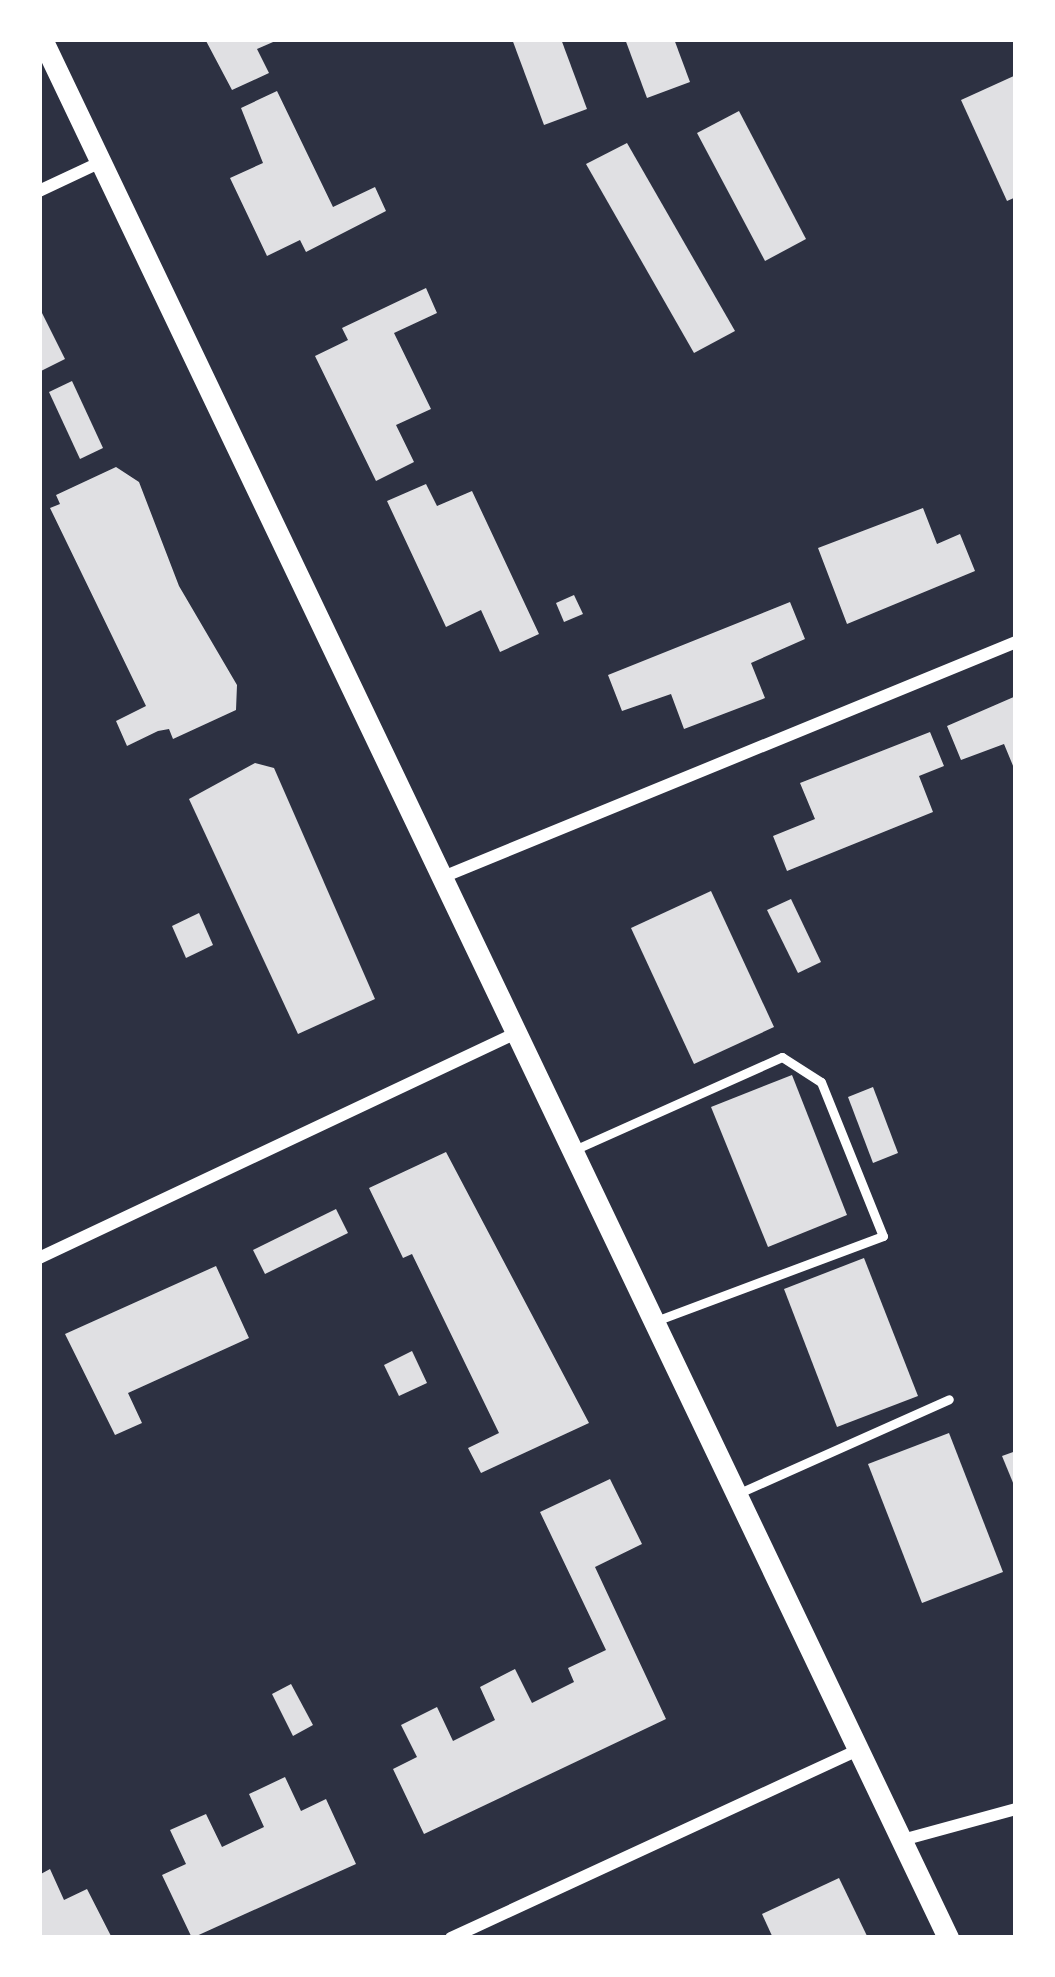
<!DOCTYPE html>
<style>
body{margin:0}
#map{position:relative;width:1055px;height:1977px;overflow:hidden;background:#2d3142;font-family:Mulish,sans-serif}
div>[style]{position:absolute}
.building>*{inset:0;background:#e0e0e3}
.service>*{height:9px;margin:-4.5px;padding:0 4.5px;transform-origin:4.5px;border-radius:4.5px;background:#fff}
.minor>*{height:12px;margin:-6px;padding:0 6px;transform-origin:6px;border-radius:6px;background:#fff}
.tertiary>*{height:21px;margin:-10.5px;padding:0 10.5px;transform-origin:10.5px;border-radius:10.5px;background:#fff}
span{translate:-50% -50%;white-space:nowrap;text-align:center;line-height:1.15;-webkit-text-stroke:12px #fff;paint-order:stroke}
.frame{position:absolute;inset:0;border:42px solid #fff;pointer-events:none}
</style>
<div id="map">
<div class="building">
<i style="clip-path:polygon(205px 39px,280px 39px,257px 49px,269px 73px,232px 90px)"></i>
<i style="clip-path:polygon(512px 39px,561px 39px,587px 109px,544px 125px)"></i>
<i style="clip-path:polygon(625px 39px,674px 39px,690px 82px,647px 98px)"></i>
<i style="clip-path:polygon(1016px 75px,1016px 197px,1007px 201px,961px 100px)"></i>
<i style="clip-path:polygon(277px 91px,333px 207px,375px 187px,386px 211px,306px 252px,300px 240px,267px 256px,230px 178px,263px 163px,241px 108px)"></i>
<i style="clip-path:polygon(739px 111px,806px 239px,765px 261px,697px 133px)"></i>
<i style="clip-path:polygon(627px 143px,735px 331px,694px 353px,586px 164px)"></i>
<i style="clip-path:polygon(426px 288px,437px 313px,394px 333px,431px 409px,396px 425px,414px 462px,376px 481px,315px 356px,348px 340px,342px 328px)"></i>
<i style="clip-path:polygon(39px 307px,65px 359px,39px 372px)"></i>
<i style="clip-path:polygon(72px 381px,103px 448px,80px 459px,49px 392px)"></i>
<i style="clip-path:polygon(116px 467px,139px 482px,179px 586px,237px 685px,236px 710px,173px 739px,169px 729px,158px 731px,127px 746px,116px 721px,146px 706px,50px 508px,60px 504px,56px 495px)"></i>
<i style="clip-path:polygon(426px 484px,437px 506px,472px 491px,539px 634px,500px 652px,481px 610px,446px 627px,387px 501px)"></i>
<i style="clip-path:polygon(923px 508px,937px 544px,960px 534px,975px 571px,847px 624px,818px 548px)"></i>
<i style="clip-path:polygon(574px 595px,583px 614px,564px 622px,556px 603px)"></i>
<i style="clip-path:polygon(790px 602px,805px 639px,751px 663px,765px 698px,684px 729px,671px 694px,622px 711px,608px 675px)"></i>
<i style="clip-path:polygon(1016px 696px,1016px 773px,1004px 744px,961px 760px,947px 726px)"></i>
<i style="clip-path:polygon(930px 732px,944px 766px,919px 776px,933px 812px,787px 871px,773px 836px,815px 819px,800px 783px)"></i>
<i style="clip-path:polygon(255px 763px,274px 768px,375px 999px,298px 1034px,189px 799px)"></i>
<i style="clip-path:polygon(711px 891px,774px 1027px,694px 1064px,631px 928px)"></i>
<i style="clip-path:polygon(791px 899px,821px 962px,798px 973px,767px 910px)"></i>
<i style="clip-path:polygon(199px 913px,213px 945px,186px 958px,172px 926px)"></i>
<i style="clip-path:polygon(792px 1075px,847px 1215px,768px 1247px,711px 1107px)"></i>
<i style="clip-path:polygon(873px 1087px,898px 1153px,873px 1163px,848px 1097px)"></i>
<i style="clip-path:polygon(446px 1152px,589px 1423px,481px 1473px,468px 1448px,499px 1433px,412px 1254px,403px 1258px,369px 1188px)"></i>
<i style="clip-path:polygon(336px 1209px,348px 1233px,265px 1274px,253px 1250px)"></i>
<i style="clip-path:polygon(864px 1258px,918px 1396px,837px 1427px,784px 1289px)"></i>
<i style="clip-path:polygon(216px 1266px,249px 1338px,128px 1393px,142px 1423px,115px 1435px,65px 1334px)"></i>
<i style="clip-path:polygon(412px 1351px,427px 1383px,399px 1396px,384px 1365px)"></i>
<i style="clip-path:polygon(949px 1433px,1003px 1572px,922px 1603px,868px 1464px)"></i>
<i style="clip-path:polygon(1016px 1451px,1016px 1490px,1002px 1456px)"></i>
<i style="clip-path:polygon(610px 1479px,642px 1544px,595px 1567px,666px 1719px,424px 1834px,393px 1769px,417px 1757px,401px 1725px,437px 1707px,453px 1741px,495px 1720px,480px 1687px,515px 1669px,532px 1703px,574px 1682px,568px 1668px,606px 1650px,540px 1512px)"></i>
<i style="clip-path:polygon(291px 1684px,313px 1725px,293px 1736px,272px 1694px)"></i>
<i style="clip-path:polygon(285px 1777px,301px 1811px,326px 1799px,356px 1864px,192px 1938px,162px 1875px,186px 1864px,170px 1830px,206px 1814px,222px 1847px,264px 1827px,249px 1794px)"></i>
<i style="clip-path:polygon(50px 1869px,64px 1900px,87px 1889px,112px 1938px,39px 1938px,39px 1875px)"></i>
<i style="clip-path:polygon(839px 1878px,868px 1938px,773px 1938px,762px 1914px)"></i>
</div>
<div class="service">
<i style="left:574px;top:1150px;width:228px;rotate:-24.1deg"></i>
<i style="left:782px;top:1057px;width:46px;rotate:32.7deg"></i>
<i style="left:821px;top:1082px;width:166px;rotate:68.1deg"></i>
<i style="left:883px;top:1236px;width:246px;rotate:159.5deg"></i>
<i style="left:737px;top:1494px;width:232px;rotate:-24.1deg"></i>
</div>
<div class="minor">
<i style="left:39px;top:191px;width:68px;rotate:-25.1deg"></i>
<i style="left:443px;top:877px;width:619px;rotate:-22.3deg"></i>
<i style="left:39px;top:1258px;width:523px;rotate:-25.24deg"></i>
<i style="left:906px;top:1839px;width:114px;rotate:-15.3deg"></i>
<i style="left:451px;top:1938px;width:448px;rotate:-24.8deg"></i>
</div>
<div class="tertiary">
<i style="left:42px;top:39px;width:2104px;rotate:64.49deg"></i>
</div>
<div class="frame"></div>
</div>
